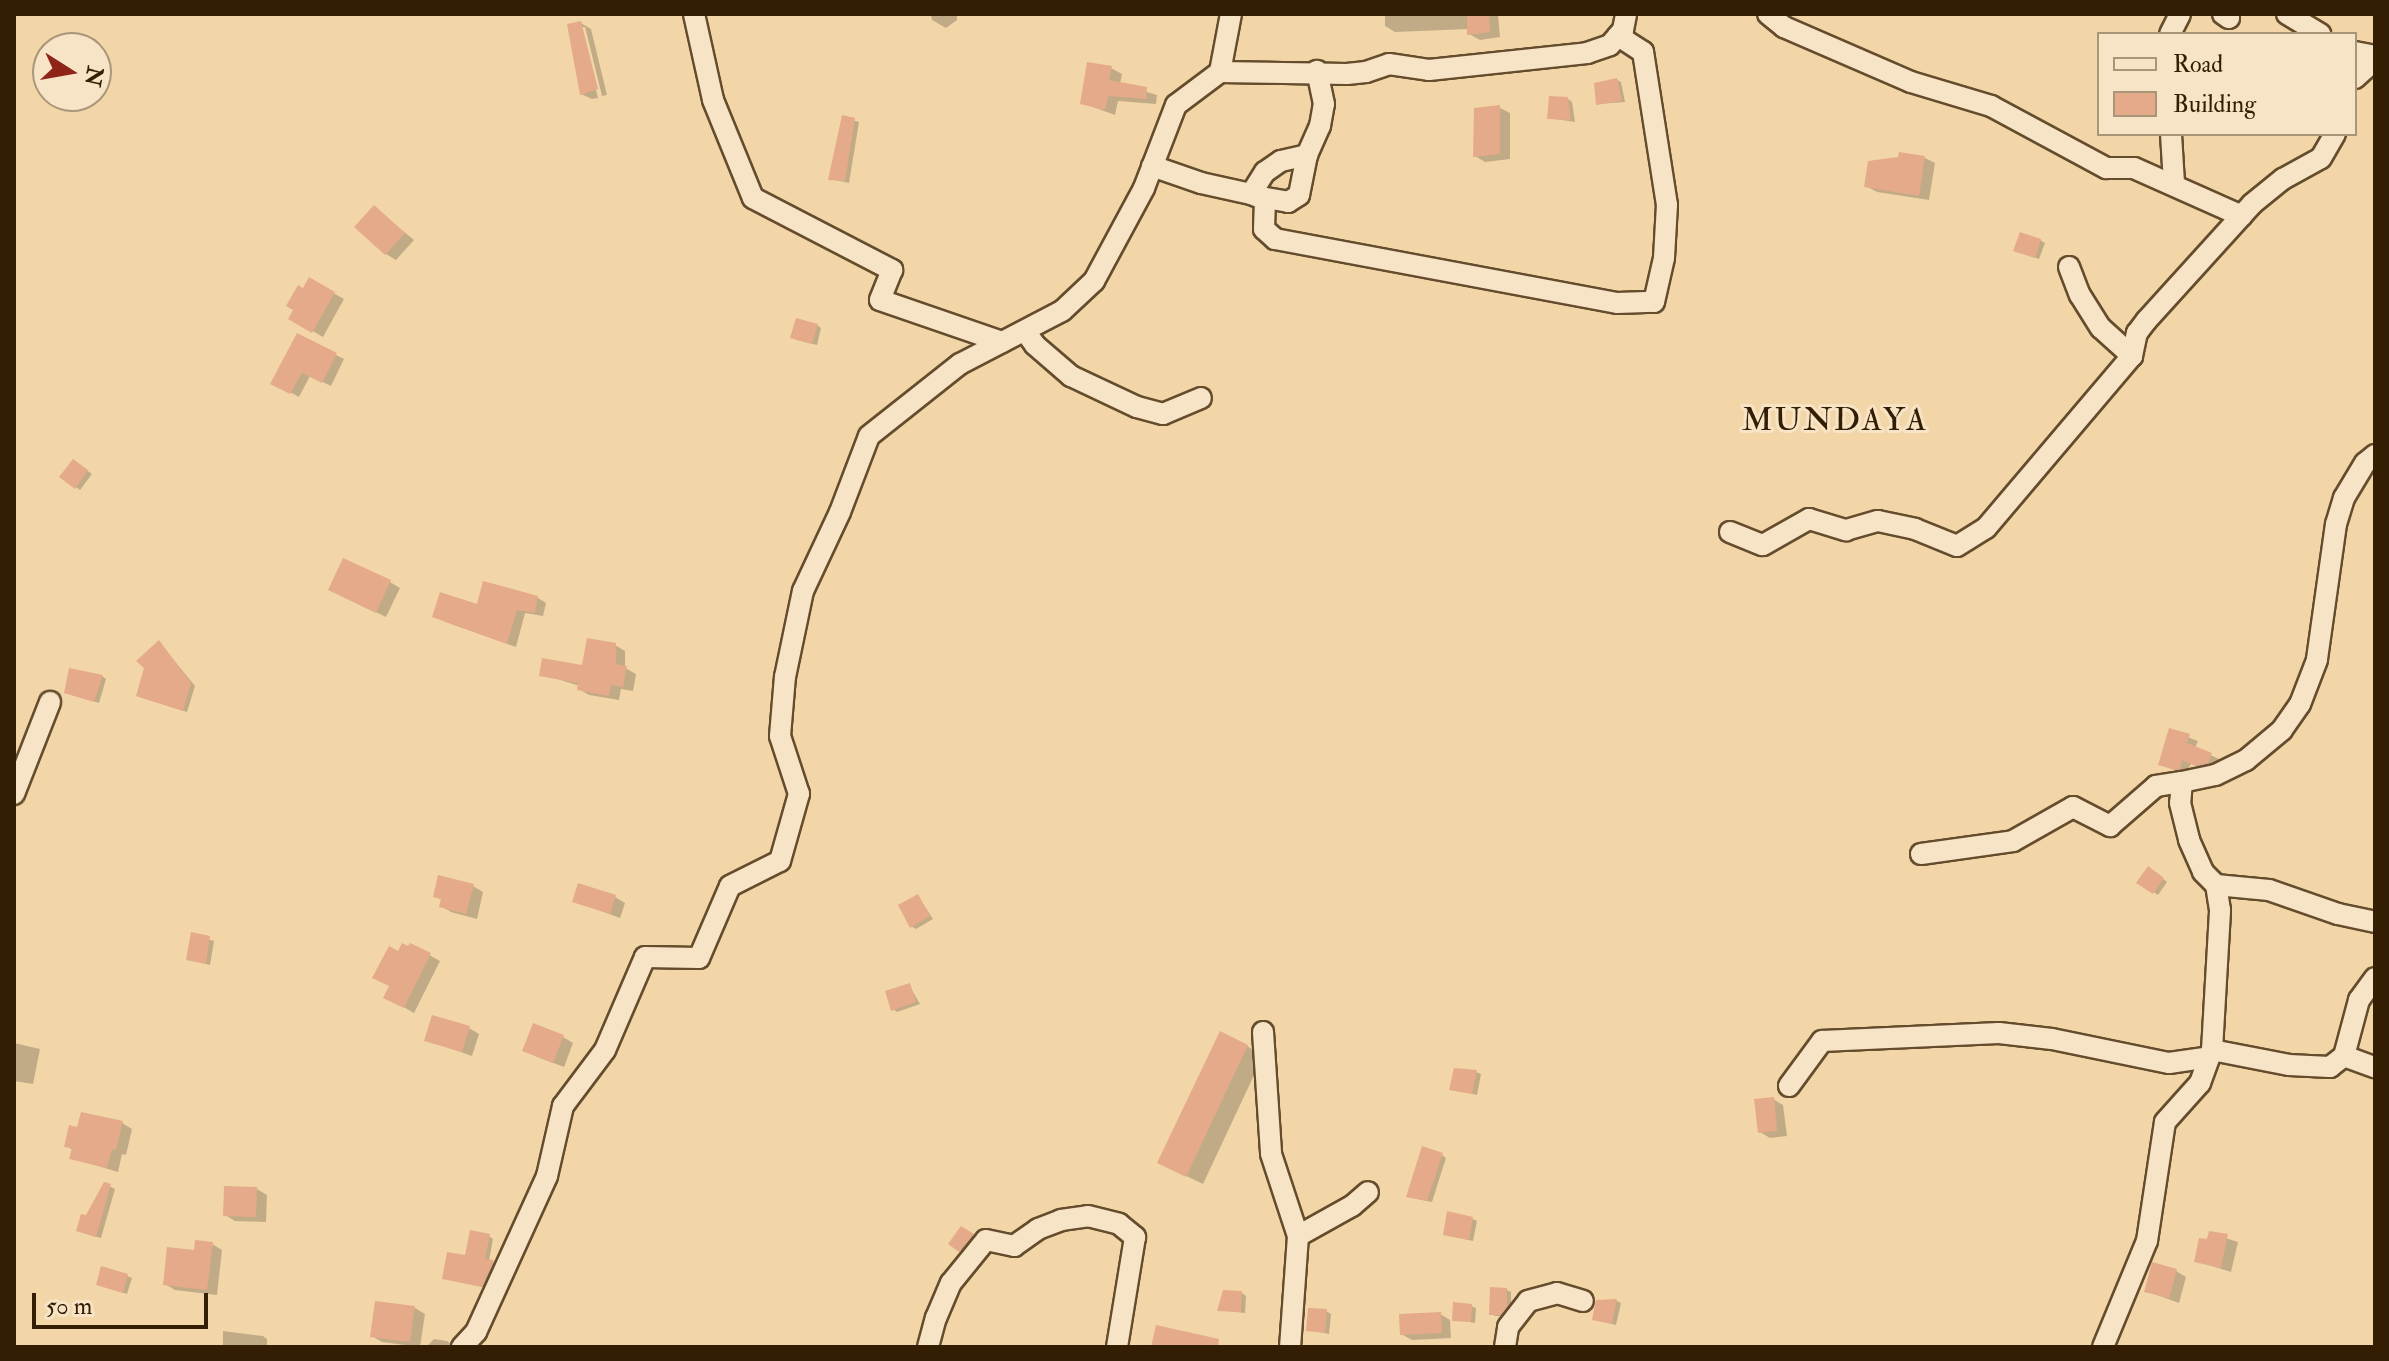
<!DOCTYPE html>
<style>
body{margin:0}
#map{position:relative;width:2389px;height:1361px;overflow:hidden;background:#f2d6a8;font-family:"IM FELL Double Pica",serif}
div>[style]{position:absolute}
.shadow>*{inset:0;background:#0003}
.building>*{inset:0;background:#e4aa89}
.roads{filter:drop-shadow(2px 0 #644c2c) drop-shadow(-2px 0 #644c2c) drop-shadow(0 2px #644c2c) drop-shadow(0 -2px #644c2c)}
.street>*{height:20px;margin:-10px;padding:0 10px;transform-origin:10px;border-radius:10px;background:#f7e4c6}
span{translate:-50% -50%;white-space:nowrap;text-align:center;line-height:1.15;-webkit-text-stroke:6px #f7e4c6;paint-order:stroke}
.quarter-label{font-size:32px;color:#341e03;letter-spacing:2px}
.frame{position:absolute;inset:0;border:16px solid #341e03;pointer-events:none}
.legend{position:absolute;left:2097px;top:32px;width:260px;height:104px;box-sizing:border-box;background:#f7e4c6;border:2px solid #a99578;margin:0;padding:10px 14px;list-style:none;font-size:24px;color:#341e03}
.legend li{display:flex;align-items:center;gap:16px;height:40px}
.legend b{width:40px;border:2px solid #a99578}
.north{position:absolute;left:32px;top:32px;width:80px;height:80px;box-sizing:border-box;background:#f7e4c6;border:2px solid #a99578;border-radius:50%;rotate:101deg;font-size:22px;font-weight:700;line-height:32px;text-align:center;color:#341e03}
.north::after{content:'';display:block;margin:auto;width:28px;height:36px;background:#8f2418;clip-path:polygon(50% 0,100% 100%,50% 72%,0 100%)}
.scale{position:absolute;left:32px;top:1293px;width:176px;height:36px;box-sizing:border-box;border:4px solid #341e03;border-top:0;padding-left:10px;font-size:24px;line-height:28px;white-space:nowrap;color:#341e03;-webkit-text-stroke:6px #f7e4c6;paint-order:stroke}
</style>
<div id="map">
<div class="shadow">
<i style="clip-path:polygon(957px 14px,957px 20px,946px 28px,932px 20px,931px 15px)"></i>
<i style="clip-path:polygon(1385px 14px,1498px 14px,1500px 37px,1480px 40px,1469px 34px,1469px 29px,1395px 32px,1385px 26px)"></i>
<i style="clip-path:polygon(581px 23px,591px 29px,607px 95px,602px 96px,585px 27px,581px 27px,598px 98px,592px 99px,581px 94px,569px 25px)"></i>
<i style="clip-path:polygon(1111px 68px,1122px 74px,1120px 84px,1157px 95px,1156px 104px,1118px 101px,1115px 115px,1082px 103px)"></i>
<i style="clip-path:polygon(1617px 80px,1621px 82px,1625px 102px,1598px 104px)"></i>
<i style="clip-path:polygon(1568px 99px,1572px 102px,1575px 122px,1549px 118px)"></i>
<i style="clip-path:polygon(1500px 108px,1510px 113px,1510px 159px,1485px 162px,1475px 156px)"></i>
<i style="clip-path:polygon(843px 118px,859px 122px,849px 183px,830px 179px)"></i>
<i style="clip-path:polygon(1925px 158px,1935px 163px,1929px 200px,1877px 192px,1866px 186px)"></i>
<i style="clip-path:polygon(375px 208px,414px 240px,396px 260px,386px 254px)"></i>
<i style="clip-path:polygon(2040px 240px,2045px 243px,2039px 259px,2020px 252px)"></i>
<i style="clip-path:polygon(310px 280px,344px 299px,323px 337px,290px 318px)"></i>
<i style="clip-path:polygon(817px 325px,821px 328px,817px 345px,797px 340px)"></i>
<i style="clip-path:polygon(336px 355px,344px 359px,331px 386px,310px 376px,299px 397px,273px 383px)"></i>
<i style="clip-path:polygon(78px 464px,92px 474px,80px 490px,76px 487px)"></i>
<i style="clip-path:polygon(390px 582px,400px 588px,386px 617px,341px 595px)"></i>
<i style="clip-path:polygon(538px 598px,546px 603px,543px 616px,525px 613px,516px 647px,443px 621px,479px 607px)"></i>
<i style="clip-path:polygon(159px 642px,195px 686px,187px 712px,143px 698px)"></i>
<i style="clip-path:polygon(615px 645px,625px 651px,625px 668px,636px 674px,633px 691px,621px 689px,619px 700px,589px 695px,579px 689px,580px 686px,541px 674px,583px 668px)"></i>
<i style="clip-path:polygon(102px 676px,106px 679px,99px 703px,66px 692px)"></i>
<i style="clip-path:polygon(2170px 731px,2198px 741px,2195px 748px,2219px 759px,2217px 767px,2206px 769px,2191px 764px,2185px 774px,2160px 764px)"></i>
<i style="clip-path:polygon(2153px 871px,2167px 882px,2158px 895px,2139px 882px)"></i>
<i style="clip-path:polygon(473px 886px,483px 892px,477px 919px,451px 912px,441px 906px,442px 900px,435px 896px)"></i>
<i style="clip-path:polygon(918px 896px,933px 919px,916px 929px,911px 926px)"></i>
<i style="clip-path:polygon(615px 897px,625px 903px,620px 918px,574px 901px)"></i>
<i style="clip-path:polygon(193px 935px,214px 941px,210px 965px,188px 959px)"></i>
<i style="clip-path:polygon(411px 945px,440px 961px,414px 1013px,386px 997px,399px 954px)"></i>
<i style="clip-path:polygon(909px 985px,920px 1004px,897px 1012px,893px 1009px)"></i>
<i style="clip-path:polygon(469px 1028px,479px 1034px,472px 1056px,427px 1040px)"></i>
<i style="clip-path:polygon(563px 1037px,573px 1043px,564px 1067px,535px 1056px)"></i>
<i style="clip-path:polygon(14px 1043px,40px 1049px,33px 1084px,14px 1081px)"></i>
<i style="clip-path:polygon(1247px 1046px,1263px 1056px,1203px 1184px,1176px 1171px)"></i>
<i style="clip-path:polygon(1476px 1072px,1481px 1074px,1477px 1095px,1452px 1089px)"></i>
<i style="clip-path:polygon(1773px 1099px,1783px 1105px,1787px 1136px,1770px 1138px,1760px 1132px)"></i>
<i style="clip-path:polygon(122px 1123px,132px 1129px,126px 1155px,122px 1154px,118px 1172px,71px 1158px,73px 1150px,66px 1146px,79px 1130px)"></i>
<i style="clip-path:polygon(1442px 1155px,1446px 1158px,1432px 1202px,1408px 1197px)"></i>
<i style="clip-path:polygon(105px 1184px,115px 1189px,101px 1238px,83px 1233px,87px 1217px)"></i>
<i style="clip-path:polygon(257px 1189px,267px 1195px,266px 1222px,235px 1221px,225px 1215px)"></i>
<i style="clip-path:polygon(1473px 1219px,1477px 1221px,1473px 1241px,1450px 1236px)"></i>
<i style="clip-path:polygon(962px 1229px,977px 1238px,965px 1253px,950px 1244px)"></i>
<i style="clip-path:polygon(2210px 1233px,2238px 1242px,2231px 1272px,2196px 1261px)"></i>
<i style="clip-path:polygon(489px 1236px,493px 1239px,489px 1261px,498px 1264px,487px 1288px,445px 1278px)"></i>
<i style="clip-path:polygon(212px 1244px,222px 1250px,217px 1295px,175px 1290px,165px 1284px,195px 1252px)"></i>
<i style="clip-path:polygon(2176px 1271px,2186px 1277px,2179px 1303px,2146px 1291px)"></i>
<i style="clip-path:polygon(127px 1276px,132px 1278px,127px 1294px,103px 1286px)"></i>
<i style="clip-path:polygon(1507px 1290px,1511px 1292px,1511px 1310px,1506px 1316px,1495px 1316px,1491px 1314px)"></i>
<i style="clip-path:polygon(1242px 1293px,1246px 1296px,1245px 1313px,1219px 1310px)"></i>
<i style="clip-path:polygon(1617px 1301px,1621px 1303px,1616px 1325px,1599px 1321px,1598px 1302px)"></i>
<i style="clip-path:polygon(1471px 1306px,1476px 1308px,1475px 1323px,1454px 1319px)"></i>
<i style="clip-path:polygon(415px 1308px,425px 1314px,420px 1347px,382px 1342px,372px 1336px)"></i>
<i style="clip-path:polygon(1326px 1311px,1331px 1314px,1329px 1334px,1308px 1330px)"></i>
<i style="clip-path:polygon(1440px 1314px,1450px 1320px,1451px 1338px,1412px 1340px,1401px 1334px)"></i>
<i style="clip-path:polygon(223px 1331px,263px 1336px,267px 1339px,267px 1347px,223px 1347px)"></i>
<i style="clip-path:polygon(434px 1339px,447px 1341px,455px 1347px,426px 1347px)"></i>
</div>
<div class="building">
<i style="clip-path:polygon(1467px 14px,1489px 14px,1490px 32px,1467px 35px)"></i>
<i style="clip-path:polygon(581px 21px,598px 89px,580px 95px,567px 24px)"></i>
<i style="clip-path:polygon(1087px 62px,1112px 66px,1109px 80px,1147px 87px,1146px 99px,1108px 96px,1105px 110px,1080px 104px)"></i>
<i style="clip-path:polygon(1617px 78px,1622px 101px,1596px 105px,1594px 83px)"></i>
<i style="clip-path:polygon(1549px 96px,1568px 97px,1571px 120px,1547px 119px)"></i>
<i style="clip-path:polygon(1500px 105px,1500px 154px,1473px 157px,1474px 108px)"></i>
<i style="clip-path:polygon(842px 115px,855px 118px,845px 181px,828px 180px)"></i>
<i style="clip-path:polygon(1899px 152px,1925px 156px,1919px 196px,1864px 187px,1868px 161px,1898px 157px)"></i>
<i style="clip-path:polygon(374px 205px,405px 233px,385px 255px,354px 227px)"></i>
<i style="clip-path:polygon(2020px 232px,2041px 239px,2035px 258px,2013px 251px)"></i>
<i style="clip-path:polygon(309px 277px,335px 292px,312px 333px,288px 319px,293px 310px,286px 306px,298px 285px,303px 288px)"></i>
<i style="clip-path:polygon(796px 318px,818px 324px,812px 344px,790px 338px)"></i>
<i style="clip-path:polygon(297px 333px,337px 353px,322px 383px,302px 373px,290px 394px,270px 384px)"></i>
<i style="clip-path:polygon(73px 459px,88px 470px,75px 489px,59px 477px)"></i>
<i style="clip-path:polygon(343px 558px,391px 580px,376px 613px,328px 590px)"></i>
<i style="clip-path:polygon(483px 581px,538px 596px,535px 613px,517px 610px,507px 644px,432px 617px,440px 592px,477px 604px)"></i>
<i style="clip-path:polygon(587px 638px,616px 643px,616px 664px,627px 666px,623px 687px,611px 685px,609px 696px,577px 690px,578px 683px,539px 676px,542px 658px,582px 665px)"></i>
<i style="clip-path:polygon(159px 640px,191px 683px,183px 711px,136px 696px,144px 668px,136px 661px)"></i>
<i style="clip-path:polygon(69px 668px,103px 675px,94px 702px,64px 693px)"></i>
<i style="clip-path:polygon(2169px 728px,2190px 734px,2187px 743px,2212px 753px,2208px 763px,2196px 766px,2182px 760px,2180px 769px,2175px 770px,2158px 765px)"></i>
<i style="clip-path:polygon(2148px 866px,2164px 878px,2153px 894px,2136px 883px)"></i>
<i style="clip-path:polygon(438px 875px,474px 884px,466px 914px,439px 907px,441px 899px,433px 897px)"></i>
<i style="clip-path:polygon(578px 883px,616px 895px,610px 914px,572px 902px)"></i>
<i style="clip-path:polygon(918px 894px,930px 916px,910px 928px,898px 905px)"></i>
<i style="clip-path:polygon(191px 932px,210px 936px,206px 964px,186px 960px)"></i>
<i style="clip-path:polygon(402px 943px,408px 946px,410px 943px,431px 953px,404px 1008px,383px 998px,389px 986px,372px 978px,389px 946px,398px 951px)"></i>
<i style="clip-path:polygon(910px 983px,916px 1002px,891px 1011px,885px 991px)"></i>
<i style="clip-path:polygon(432px 1015px,470px 1026px,462px 1052px,424px 1041px)"></i>
<i style="clip-path:polygon(533px 1023px,564px 1035px,553px 1063px,522px 1051px)"></i>
<i style="clip-path:polygon(1220px 1031px,1248px 1045px,1186px 1177px,1157px 1163px)"></i>
<i style="clip-path:polygon(1454px 1068px,1477px 1070px,1472px 1094px,1449px 1090px)"></i>
<i style="clip-path:polygon(1774px 1097px,1777px 1131px,1758px 1133px,1754px 1099px)"></i>
<i style="clip-path:polygon(81px 1112px,123px 1121px,116px 1150px,112px 1149px,107px 1168px,69px 1159px,72px 1148px,64px 1147px,69px 1125px,77px 1127px)"></i>
<i style="clip-path:polygon(1422px 1146px,1443px 1153px,1427px 1201px,1406px 1197px)"></i>
<i style="clip-path:polygon(104px 1182px,111px 1184px,96px 1237px,76px 1231px,81px 1214px,86px 1215px)"></i>
<i style="clip-path:polygon(224px 1186px,257px 1187px,256px 1217px,223px 1216px)"></i>
<i style="clip-path:polygon(1447px 1211px,1473px 1217px,1469px 1240px,1443px 1235px)"></i>
<i style="clip-path:polygon(961px 1226px,974px 1234px,959px 1252px,948px 1244px)"></i>
<i style="clip-path:polygon(470px 1230px,490px 1234px,485px 1259px,494px 1260px,482px 1287px,442px 1279px,447px 1252px,465px 1255px)"></i>
<i style="clip-path:polygon(2209px 1231px,2228px 1234px,2221px 1268px,2194px 1262px,2199px 1238px,2207px 1239px)"></i>
<i style="clip-path:polygon(195px 1240px,213px 1242px,207px 1290px,163px 1285px,167px 1247px,194px 1250px)"></i>
<i style="clip-path:polygon(2152px 1262px,2177px 1269px,2169px 1298px,2144px 1292px)"></i>
<i style="clip-path:polygon(101px 1266px,128px 1274px,123px 1293px,96px 1285px)"></i>
<i style="clip-path:polygon(1490px 1287px,1507px 1288px,1507px 1307px,1501px 1315px,1489px 1315px)"></i>
<i style="clip-path:polygon(1223px 1290px,1242px 1291px,1241px 1312px,1217px 1311px)"></i>
<i style="clip-path:polygon(1617px 1299px,1612px 1324px,1592px 1320px,1596px 1300px)"></i>
<i style="clip-path:polygon(375px 1301px,415px 1306px,410px 1342px,370px 1337px)"></i>
<i style="clip-path:polygon(1453px 1302px,1472px 1304px,1471px 1322px,1452px 1321px)"></i>
<i style="clip-path:polygon(1308px 1308px,1327px 1309px,1325px 1333px,1306px 1331px)"></i>
<i style="clip-path:polygon(1441px 1312px,1442px 1333px,1400px 1335px,1399px 1314px)"></i>
<i style="clip-path:polygon(1156px 1325px,1219px 1339px,1218px 1347px,1151px 1347px)"></i>
</div>
<div class="roads">
<div class="street">
<i style="left:694px;top:14px;width:88px;rotate:77.5deg"></i>
<i style="left:713px;top:100px;width:106px;rotate:67.8deg"></i>
<i style="left:753px;top:198px;width:157px;rotate:27.4deg"></i>
<i style="left:892px;top:270px;width:32px;rotate:112deg"></i>
<i style="left:880px;top:300px;width:129px;rotate:19deg"></i>
<i style="left:1768px;top:14px;width:21px;rotate:39deg"></i>
<i style="left:1784px;top:27px;width:138px;rotate:23.4deg"></i>
<i style="left:1911px;top:82px;width:84px;rotate:16.7deg"></i>
<i style="left:1991px;top:106px;width:131px;rotate:28.3deg"></i>
<i style="left:2106px;top:168px;width:28px"></i>
<i style="left:2134px;top:168px;width:118px;rotate:24deg"></i>
<i style="left:2223px;top:14px;width:7px;rotate:34deg"></i>
<i style="left:2229px;top:18px;width:4px;rotate:-90deg"></i>
<i style="left:2287px;top:14px;width:39px;rotate:31deg"></i>
<i style="left:2170px;top:34px;width:22px;rotate:-63deg"></i>
<i style="left:2355px;top:52px;width:20px;rotate:11deg"></i>
<i style="left:1220px;top:72px;width:59px;rotate:-79.3deg"></i>
<i style="left:2355px;top:78px;width:27px;rotate:-42deg"></i>
<i style="left:2171px;top:134px;width:49px;rotate:86.5deg"></i>
<i style="left:1152px;top:166px;width:52px;rotate:19.1deg"></i>
<i style="left:1201px;top:183px;width:51px;rotate:12.4deg"></i>
<i style="left:1251px;top:194px;width:26px;rotate:-58deg"></i>
<i style="left:1265px;top:172px;width:19px;rotate:-35deg"></i>
<i style="left:1281px;top:161px;width:27px;rotate:-13deg"></i>
<i style="left:1307px;top:155px;width:32px;rotate:-66deg"></i>
<i style="left:1320px;top:126px;width:22px;rotate:-80deg"></i>
<i style="left:1324px;top:104px;width:34px;rotate:-102deg"></i>
<i style="left:1255px;top:196px;width:34px;rotate:10deg"></i>
<i style="left:1288px;top:202px;width:13px;rotate:-32deg"></i>
<i style="left:1299px;top:195px;width:41px;rotate:-78.7deg"></i>
<i style="left:1265px;top:200px;width:29px;rotate:92deg"></i>
<i style="left:1264px;top:229px;width:15px;rotate:42deg"></i>
<i style="left:1275px;top:239px;width:348px;rotate:10.6deg"></i>
<i style="left:1617px;top:303px;width:37px;rotate:-2deg"></i>
<i style="left:1654px;top:302px;width:45px;rotate:-77.2deg"></i>
<i style="left:1664px;top:258px;width:53px;rotate:-86.8deg"></i>
<i style="left:1667px;top:205px;width:155px;rotate:-98.9deg"></i>
<i style="left:1643px;top:52px;width:30px;rotate:-147deg"></i>
<i style="left:2069px;top:267px;width:30px;rotate:69deg"></i>
<i style="left:2080px;top:295px;width:39px;rotate:58deg"></i>
<i style="left:2101px;top:328px;width:42px;rotate:42.1deg"></i>
<i style="left:1025px;top:331px;width:17px;rotate:54deg"></i>
<i style="left:1035px;top:345px;width:48px;rotate:40.7deg"></i>
<i style="left:1071px;top:376px;width:73px;rotate:25.2deg"></i>
<i style="left:1137px;top:407px;width:27px;rotate:15deg"></i>
<i style="left:1163px;top:414px;width:41px;rotate:-22.8deg"></i>
<i style="left:2375px;top:455px;width:13px;rotate:141deg"></i>
<i style="left:2365px;top:463px;width:41px;rotate:121deg"></i>
<i style="left:2344px;top:498px;width:27px;rotate:107deg"></i>
<i style="left:2336px;top:524px;width:137px;rotate:98deg"></i>
<i style="left:2317px;top:660px;width:47px;rotate:111.1deg"></i>
<i style="left:2300px;top:704px;width:32px;rotate:125deg"></i>
<i style="left:2282px;top:730px;width:47px;rotate:140.2deg"></i>
<i style="left:2246px;top:760px;width:34px;rotate:154deg"></i>
<i style="left:2215px;top:775px;width:34px;rotate:168deg"></i>
<i style="left:2182px;top:782px;width:21px;rotate:95deg"></i>
<i style="left:2180px;top:803px;width:38px;rotate:76deg"></i>
<i style="left:2189px;top:840px;width:35px;rotate:66deg"></i>
<i style="left:2203px;top:872px;width:18px;rotate:45deg"></i>
<i style="left:2216px;top:885px;width:53px;rotate:5.4deg"></i>
<i style="left:2269px;top:890px;width:73px;rotate:19.2deg"></i>
<i style="left:2338px;top:914px;width:38px;rotate:12deg"></i>
<i style="left:1730px;top:532px;width:35px;rotate:22deg"></i>
<i style="left:1763px;top:545px;width:53px;rotate:-29.5deg"></i>
<i style="left:1809px;top:519px;width:39px;rotate:17deg"></i>
<i style="left:1846px;top:530px;width:33px;rotate:-16deg"></i>
<i style="left:1878px;top:521px;width:38px;rotate:12deg"></i>
<i style="left:1915px;top:529px;width:45px;rotate:22deg"></i>
<i style="left:1957px;top:546px;width:34px;rotate:-32deg"></i>
<i style="left:1986px;top:528px;width:226px;rotate:-49.7deg"></i>
<i style="left:2132px;top:356px;width:24px;rotate:-78deg"></i>
<i style="left:2137px;top:333px;width:15px;rotate:-53deg"></i>
<i style="left:2146px;top:321px;width:158px;rotate:-47.8deg"></i>
<i style="left:2252px;top:204px;width:40px;rotate:-39deg"></i>
<i style="left:2283px;top:179px;width:43px;rotate:-28.9deg"></i>
<i style="left:2321px;top:158px;width:28px;rotate:-60deg"></i>
<i style="left:14px;top:794px;width:99px;rotate:-68.6deg"></i>
<i style="left:1921px;top:854px;width:93px;rotate:-8deg"></i>
<i style="left:2013px;top:841px;width:69px;rotate:-29.5deg"></i>
<i style="left:2073px;top:807px;width:42px;rotate:27.2deg"></i>
<i style="left:2110px;top:826px;width:61px;rotate:-41deg"></i>
<i style="left:2156px;top:786px;width:26px;rotate:-9deg"></i>
<i style="left:1263px;top:1032px;width:122px;rotate:86.2deg"></i>
<i style="left:1271px;top:1154px;width:86px;rotate:71.8deg"></i>
<i style="left:1298px;top:1236px;width:111px;rotate:94.1deg"></i>
<i style="left:2212px;top:1050px;width:78px;rotate:11deg"></i>
<i style="left:2289px;top:1065px;width:41px;rotate:2.8deg"></i>
<i style="left:2330px;top:1067px;width:18px;rotate:-38deg"></i>
<i style="left:2344px;top:1056px;width:58px;rotate:-75deg"></i>
<i style="left:2359px;top:1000px;width:27px;rotate:-54deg"></i>
<i style="left:2344px;top:1056px;width:33px;rotate:20deg"></i>
<i style="left:1789px;top:1086px;width:56px;rotate:-53.7deg"></i>
<i style="left:1822px;top:1041px;width:177px;rotate:-2.6deg"></i>
<i style="left:1999px;top:1033px;width:53px;rotate:6.5deg"></i>
<i style="left:2052px;top:1039px;width:119px;rotate:11.6deg"></i>
<i style="left:2169px;top:1063px;width:41px;rotate:-8.3deg"></i>
<i style="left:1298px;top:1236px;width:62px;rotate:-29.1deg"></i>
<i style="left:1352px;top:1206px;width:21px;rotate:-41deg"></i>
<i style="left:462px;top:1347px;width:21px;rotate:-47deg"></i>
<i style="left:476px;top:1332px;width:171px;rotate:-65.5deg"></i>
<i style="left:547px;top:1176px;width:72px;rotate:-77.1deg"></i>
<i style="left:563px;top:1106px;width:70px;rotate:-53.1deg"></i>
<i style="left:605px;top:1050px;width:101px;rotate:-66.7deg"></i>
<i style="left:645px;top:957px;width:54px;rotate:1.1deg"></i>
<i style="left:699px;top:958px;width:78px;rotate:-66.7deg"></i>
<i style="left:730px;top:886px;width:56px;rotate:-26.6deg"></i>
<i style="left:780px;top:861px;width:70px;rotate:-74.2deg"></i>
<i style="left:799px;top:794px;width:61px;rotate:-108.1deg"></i>
<i style="left:780px;top:736px;width:59px;rotate:-85.2deg"></i>
<i style="left:785px;top:677px;width:88px;rotate:-78.2deg"></i>
<i style="left:803px;top:591px;width:87px;rotate:-64.9deg"></i>
<i style="left:840px;top:512px;width:81px;rotate:-69.1deg"></i>
<i style="left:869px;top:436px;width:116px;rotate:-38.4deg"></i>
<i style="left:960px;top:364px;width:115px;rotate:-27.5deg"></i>
<i style="left:1062px;top:311px;width:44px;rotate:-43.2deg"></i>
<i style="left:1094px;top:281px;width:106px;rotate:-61.7deg"></i>
<i style="left:1144px;top:188px;width:89px;rotate:-68.9deg"></i>
<i style="left:1176px;top:105px;width:55px;rotate:-36.9deg"></i>
<i style="left:1220px;top:72px;width:127px;rotate:0.9deg"></i>
<i style="left:1347px;top:74px;width:19px;rotate:-6deg"></i>
<i style="left:1366px;top:72px;width:24px;rotate:-19deg"></i>
<i style="left:1389px;top:64px;width:40px;rotate:8.5deg"></i>
<i style="left:1429px;top:70px;width:159px;rotate:-6.1deg"></i>
<i style="left:1587px;top:53px;width:24px;rotate:-19deg"></i>
<i style="left:1610px;top:45px;width:20px;rotate:-49deg"></i>
<i style="left:1623px;top:30px;width:16px;rotate:-79deg"></i>
<i style="left:928px;top:1347px;width:30px;rotate:-75deg"></i>
<i style="left:936px;top:1318px;width:38px;rotate:-67deg"></i>
<i style="left:951px;top:1283px;width:55px;rotate:-50.9deg"></i>
<i style="left:986px;top:1240px;width:29px;rotate:12deg"></i>
<i style="left:1014px;top:1246px;width:29px;rotate:-35deg"></i>
<i style="left:1038px;top:1229px;width:25px;rotate:-21deg"></i>
<i style="left:1061px;top:1220px;width:27px;rotate:-8deg"></i>
<i style="left:1088px;top:1216px;width:32px;rotate:14deg"></i>
<i style="left:1119px;top:1224px;width:21px;rotate:39deg"></i>
<i style="left:1135px;top:1237px;width:111px;rotate:99.3deg"></i>
<i style="left:1505px;top:1347px;width:20px;rotate:-81deg"></i>
<i style="left:1508px;top:1327px;width:33px;rotate:-52deg"></i>
<i style="left:1528px;top:1301px;width:30px;rotate:-15deg"></i>
<i style="left:1557px;top:1293px;width:27px;rotate:17deg"></i>
<i style="left:2103px;top:1347px;width:115px;rotate:-67.5deg"></i>
<i style="left:2147px;top:1241px;width:120px;rotate:-81.4deg"></i>
<i style="left:2165px;top:1122px;width:52px;rotate:-48.1deg"></i>
<i style="left:2200px;top:1083px;width:35px;rotate:-70deg"></i>
<i style="left:2212px;top:1050px;width:140px;rotate:-86.7deg"></i>
<i style="left:2220px;top:910px;width:25px;rotate:-99deg"></i>
</div>
</div>
<div class="quarter-label">
<span style="left:1835px;top:420px">MUNDAYA</span>
</div>
<div class="frame"></div>
<ul class="legend">
<li><b style="height:10px;background:#f7e4c6"></b>Road</li>
<li><b style="height:22px;background:#e4aa89"></b>Building</li>
</ul>
<div class="north">N</div>
<div class="scale">50 m</div>
</div>
